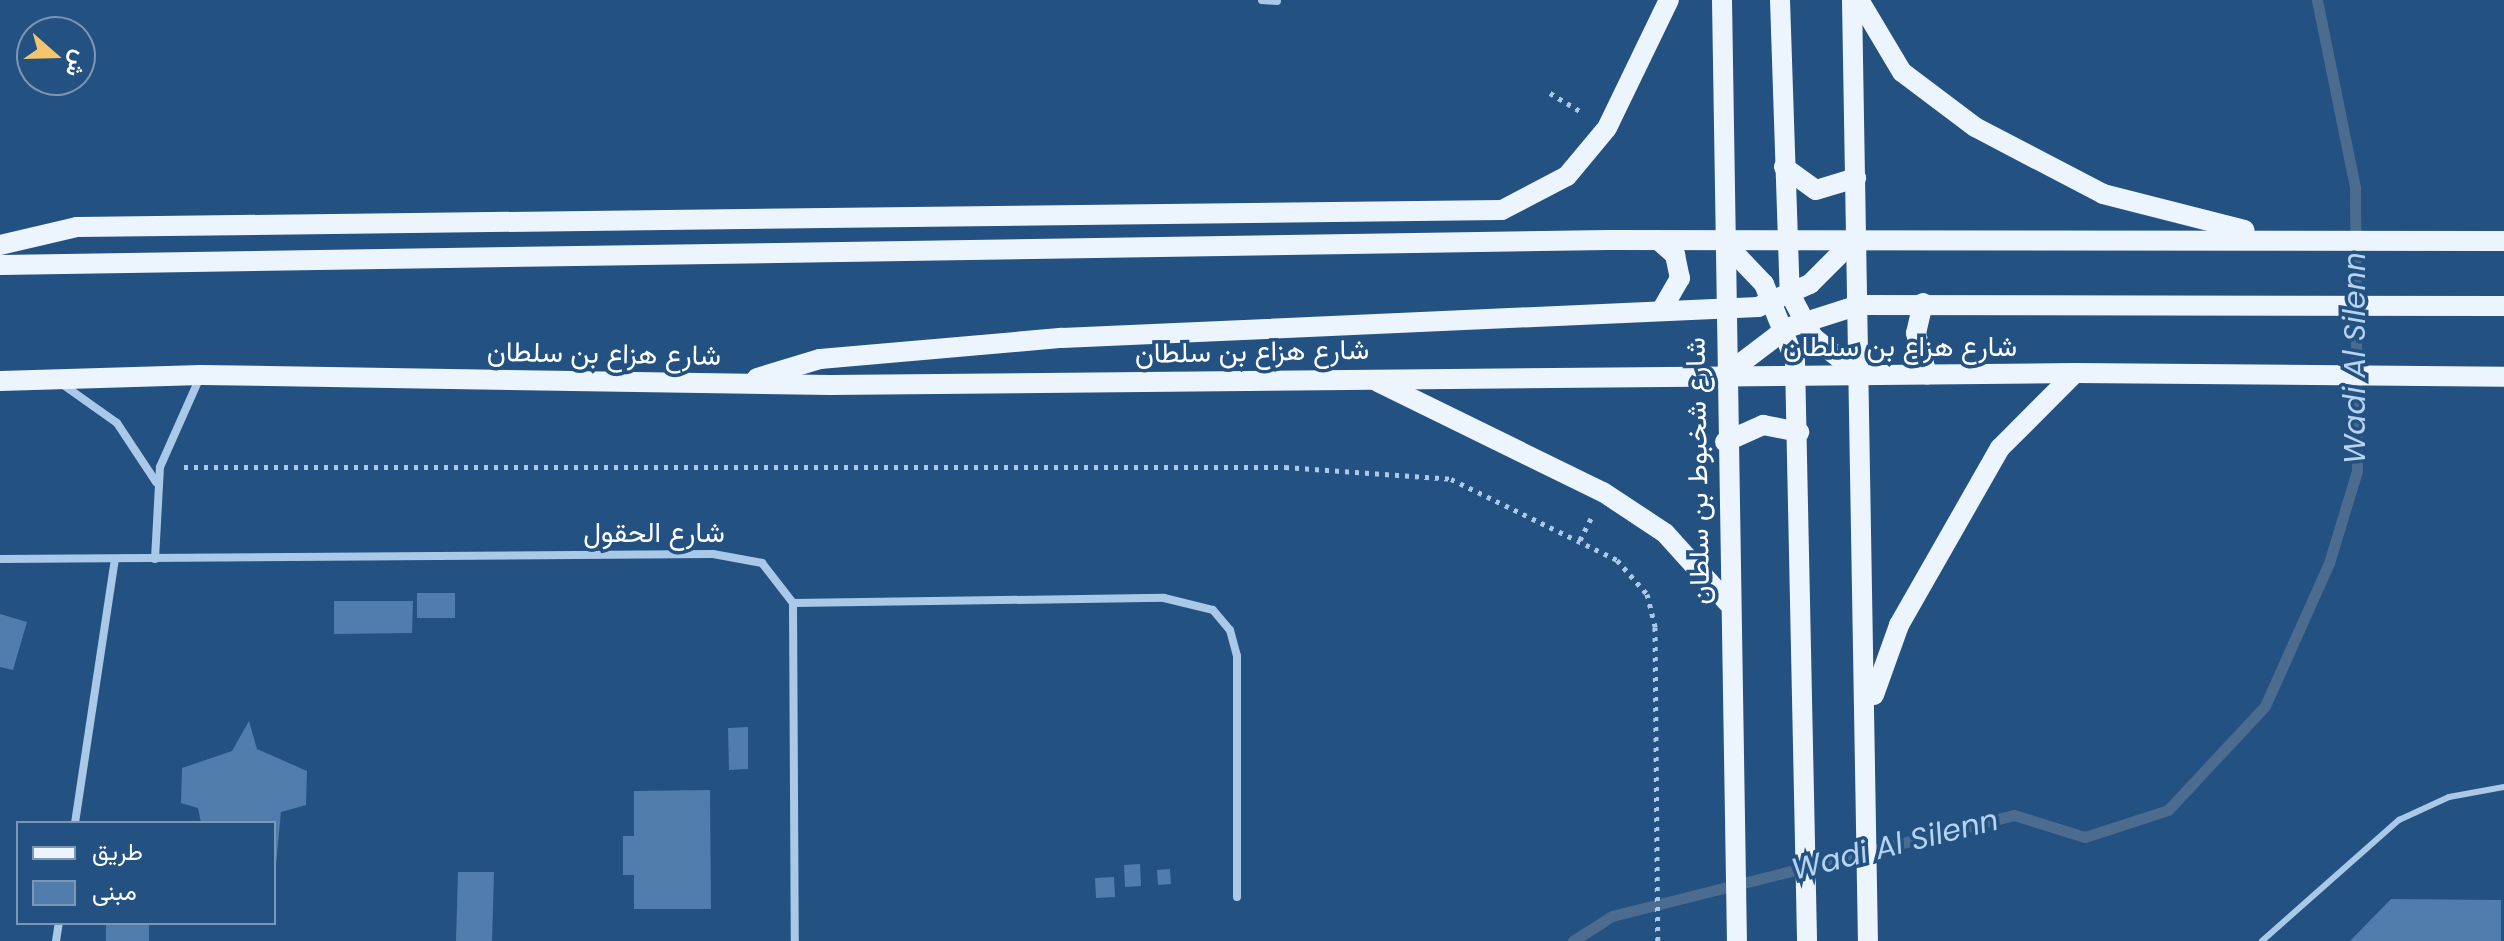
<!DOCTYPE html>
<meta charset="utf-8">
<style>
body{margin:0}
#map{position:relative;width:2504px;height:941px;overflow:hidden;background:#235182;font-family:Poppins,Vazirmatn,sans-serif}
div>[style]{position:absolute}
.stream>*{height:11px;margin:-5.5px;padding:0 5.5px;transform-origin:5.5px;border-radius:5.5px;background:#4b6c8f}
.building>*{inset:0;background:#507dac}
.path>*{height:5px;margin-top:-2.5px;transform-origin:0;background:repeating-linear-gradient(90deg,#aac9e8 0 4px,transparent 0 10px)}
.service>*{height:6px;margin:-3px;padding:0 3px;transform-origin:3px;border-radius:3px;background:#aac9e8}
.minor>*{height:8px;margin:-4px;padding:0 4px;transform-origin:4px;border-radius:4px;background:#aac9e8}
.primary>*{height:20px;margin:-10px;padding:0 10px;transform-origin:10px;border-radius:10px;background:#ecf4fd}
span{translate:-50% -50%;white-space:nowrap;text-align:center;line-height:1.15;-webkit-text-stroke:7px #235182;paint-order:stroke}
.street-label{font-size:28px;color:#fff}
.water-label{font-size:30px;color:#b6d3ef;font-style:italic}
.legend{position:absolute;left:16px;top:821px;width:260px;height:104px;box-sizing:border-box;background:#235182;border:2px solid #7b97b4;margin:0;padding:10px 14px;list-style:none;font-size:24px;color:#fff}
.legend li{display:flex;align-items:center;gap:16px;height:40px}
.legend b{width:40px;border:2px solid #7b97b4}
.north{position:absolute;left:16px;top:16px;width:80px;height:80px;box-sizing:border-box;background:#235182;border:2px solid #7b97b4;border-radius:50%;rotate:110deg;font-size:22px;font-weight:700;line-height:32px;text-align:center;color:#fff}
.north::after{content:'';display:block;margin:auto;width:28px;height:36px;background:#f3c56d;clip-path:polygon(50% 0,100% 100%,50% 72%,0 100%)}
</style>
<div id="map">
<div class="stream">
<i style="left:1573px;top:941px;width:46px;rotate:-32.7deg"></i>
<i style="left:1612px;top:916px;width:414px;rotate:-14.1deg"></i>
<i style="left:2014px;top:815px;width:74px;rotate:17.2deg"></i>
<i style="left:2085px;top:837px;width:87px;rotate:-18deg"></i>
<i style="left:2168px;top:810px;width:142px;rotate:-47deg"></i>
<i style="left:2265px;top:706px;width:157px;rotate:-65.9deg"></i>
<i style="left:2329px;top:563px;width:96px;rotate:-73.1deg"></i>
<i style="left:2357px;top:471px;width:284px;rotate:-90.4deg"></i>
<i style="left:2355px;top:187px;width:191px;rotate:-101.5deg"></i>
</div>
<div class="building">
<i style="clip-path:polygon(417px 593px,455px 593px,455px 618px,417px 618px)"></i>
<i style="clip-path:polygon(334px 601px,413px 601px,412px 633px,334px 634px)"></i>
<i style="clip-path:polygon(0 614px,27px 622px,13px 670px,0 667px)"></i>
<i style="clip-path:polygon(249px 721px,257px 749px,307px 771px,306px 805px,281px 812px,276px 865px,274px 823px,201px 823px,198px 808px,181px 803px,182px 768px,232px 751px)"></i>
<i style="clip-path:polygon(748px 727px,748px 769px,729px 770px,728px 728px)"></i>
<i style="clip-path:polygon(710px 790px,711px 909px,634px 909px,634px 875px,623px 875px,623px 836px,634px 836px,634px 791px)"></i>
<i style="clip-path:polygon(1140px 864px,1141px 886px,1125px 887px,1124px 865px)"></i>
<i style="clip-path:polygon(1170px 869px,1171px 884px,1158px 885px,1157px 870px)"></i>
<i style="clip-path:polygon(458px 872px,494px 872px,492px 941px,456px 941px)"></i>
<i style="clip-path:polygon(1114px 877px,1115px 897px,1096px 898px,1095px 878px)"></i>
<i style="clip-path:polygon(2391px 899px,2501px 900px,2501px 941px,2350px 941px)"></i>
<i style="clip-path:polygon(106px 923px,149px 923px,149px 941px,106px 941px)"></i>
</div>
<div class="path">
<i style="left:1550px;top:93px;width:37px;rotate:31deg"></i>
<i style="left:184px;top:467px;width:1101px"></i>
<i style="left:1285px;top:467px;width:166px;rotate:4.1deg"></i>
<i style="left:1451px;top:479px;width:185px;rotate:26deg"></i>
<i style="left:1617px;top:560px;width:45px;rotate:48.6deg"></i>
<i style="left:1647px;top:594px;width:34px;rotate:76deg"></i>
<i style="left:1655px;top:627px;width:314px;rotate:89.5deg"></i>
<i style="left:1580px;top:540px;width:25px;rotate:-63deg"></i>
</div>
<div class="service">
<i style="left:2262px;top:941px;width:183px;rotate:-41.5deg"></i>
<i style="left:2399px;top:820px;width:55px;rotate:-24.7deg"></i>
<i style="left:2449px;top:797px;width:56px;rotate:-10.3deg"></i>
</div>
<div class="minor">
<i style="left:1262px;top:0;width:15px;rotate:4deg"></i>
<i style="left:62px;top:384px;width:67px;rotate:35.3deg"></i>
<i style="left:117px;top:423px;width:71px;rotate:56.5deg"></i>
<i style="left:0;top:559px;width:713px;rotate:-0.4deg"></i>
<i style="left:713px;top:554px;width:50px;rotate:10.4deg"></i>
<i style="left:762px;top:563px;width:51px;rotate:52.2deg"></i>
<i style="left:793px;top:603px;width:338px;rotate:89.7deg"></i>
<i style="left:155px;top:559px;width:92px;rotate:-86.9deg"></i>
<i style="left:160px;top:467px;width:98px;rotate:-66deg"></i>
<i style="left:793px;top:603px;width:371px;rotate:-0.8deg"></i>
<i style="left:1164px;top:598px;width:50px;rotate:13.8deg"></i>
<i style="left:1213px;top:610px;width:26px;rotate:50deg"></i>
<i style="left:1230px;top:630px;width:27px;rotate:75deg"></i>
<i style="left:1237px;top:656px;width:241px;rotate:90deg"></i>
<i style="left:75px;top:823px;width:266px;rotate:-81.4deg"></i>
<i style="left:56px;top:941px;width:18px;rotate:-81deg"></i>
</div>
<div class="primary">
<i style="left:1722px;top:0;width:941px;rotate:89.09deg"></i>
<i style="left:1780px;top:0;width:294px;rotate:88.1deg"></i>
<i style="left:1790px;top:294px;width:49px;rotate:61.9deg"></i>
<i style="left:1813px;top:337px;width:60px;rotate:39deg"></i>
<i style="left:1852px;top:0;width:941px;rotate:89.03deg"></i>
<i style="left:1859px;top:0;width:84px;rotate:59.2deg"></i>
<i style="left:1902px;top:72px;width:91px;rotate:37deg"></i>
<i style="left:1975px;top:127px;width:144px;rotate:27.6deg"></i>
<i style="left:2103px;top:194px;width:146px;rotate:14.3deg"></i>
<i style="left:1784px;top:167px;width:39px;rotate:36deg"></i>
<i style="left:1816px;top:190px;width:42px;rotate:-16.7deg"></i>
<i style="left:1658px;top:240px;width:23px;rotate:41deg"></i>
<i style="left:1675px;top:255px;width:24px;rotate:78deg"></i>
<i style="left:1680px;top:278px;width:36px;rotate:120deg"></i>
<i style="left:1722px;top:240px;width:61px;rotate:46.3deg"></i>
<i style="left:1764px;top:284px;width:83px;rotate:68.1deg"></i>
<i style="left:1795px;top:361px;width:580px;rotate:88.81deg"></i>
<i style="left:0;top:245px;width:79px;rotate:-13.2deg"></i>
<i style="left:77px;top:227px;width:1425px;rotate:-0.68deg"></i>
<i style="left:1502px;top:210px;width:73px;rotate:-27.6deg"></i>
<i style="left:1567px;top:176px;width:62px;rotate:-50.2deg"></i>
<i style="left:1607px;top:128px;width:142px;rotate:-64.2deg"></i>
<i style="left:0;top:265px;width:1608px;rotate:-0.89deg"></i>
<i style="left:1608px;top:240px;width:896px;rotate:0.06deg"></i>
<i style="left:1923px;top:303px;width:31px;rotate:103deg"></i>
<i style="left:1916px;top:333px;width:43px;rotate:75.3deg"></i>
<i style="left:1724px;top:376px;width:79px;rotate:-37.3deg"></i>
<i style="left:1787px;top:328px;width:76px;rotate:-17.7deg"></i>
<i style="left:1859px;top:305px;width:645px;rotate:0.09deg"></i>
<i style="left:757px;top:378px;width:66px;rotate:-16.8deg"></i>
<i style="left:820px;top:359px;width:243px;rotate:-5deg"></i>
<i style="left:1062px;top:338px;width:697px;rotate:-2.55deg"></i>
<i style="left:1758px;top:307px;width:57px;rotate:-23.9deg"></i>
<i style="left:1810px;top:284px;width:65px;rotate:-45deg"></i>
<i style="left:0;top:381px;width:201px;rotate:-1.7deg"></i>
<i style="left:201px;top:375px;width:629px;rotate:0.91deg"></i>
<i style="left:830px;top:385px;width:1245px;rotate:-0.55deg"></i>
<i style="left:2075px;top:373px;width:429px;rotate:0.5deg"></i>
<i style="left:1378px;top:382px;width:250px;rotate:26.1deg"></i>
<i style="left:1603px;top:492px;width:74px;rotate:33.5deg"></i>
<i style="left:1665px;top:533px;width:94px;rotate:48deg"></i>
<i style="left:1725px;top:442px;width:42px;rotate:-24.1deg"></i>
<i style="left:1763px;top:425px;width:37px;rotate:11deg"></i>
<i style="left:1874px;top:695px;width:74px;rotate:-70.3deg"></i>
<i style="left:1899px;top:625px;width:204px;rotate:-60.3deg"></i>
<i style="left:2000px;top:448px;width:106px;rotate:-45deg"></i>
</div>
<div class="street-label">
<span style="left:1900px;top:347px">شارع هزاع بن سلطان</span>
<span style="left:1252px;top:352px;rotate:-1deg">شارع هزاع بن سلطان</span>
<span style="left:604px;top:354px;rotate:1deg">شارع هزاع بن سلطان</span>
<span style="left:1698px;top:471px;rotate:-91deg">شارع شخبوط بن سلطان</span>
<span style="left:654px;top:533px">شارع الحقول</span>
</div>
<div class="water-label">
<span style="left:2355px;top:358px;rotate:-90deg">Wadi Al Silenn</span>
<span style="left:1895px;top:845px;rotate:-14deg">Wadi Al Silenn</span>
</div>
<ul class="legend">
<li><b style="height:10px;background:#ecf4fd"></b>طريق</li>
<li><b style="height:22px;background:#507dac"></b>مبنى</li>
</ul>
<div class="north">ش</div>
</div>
